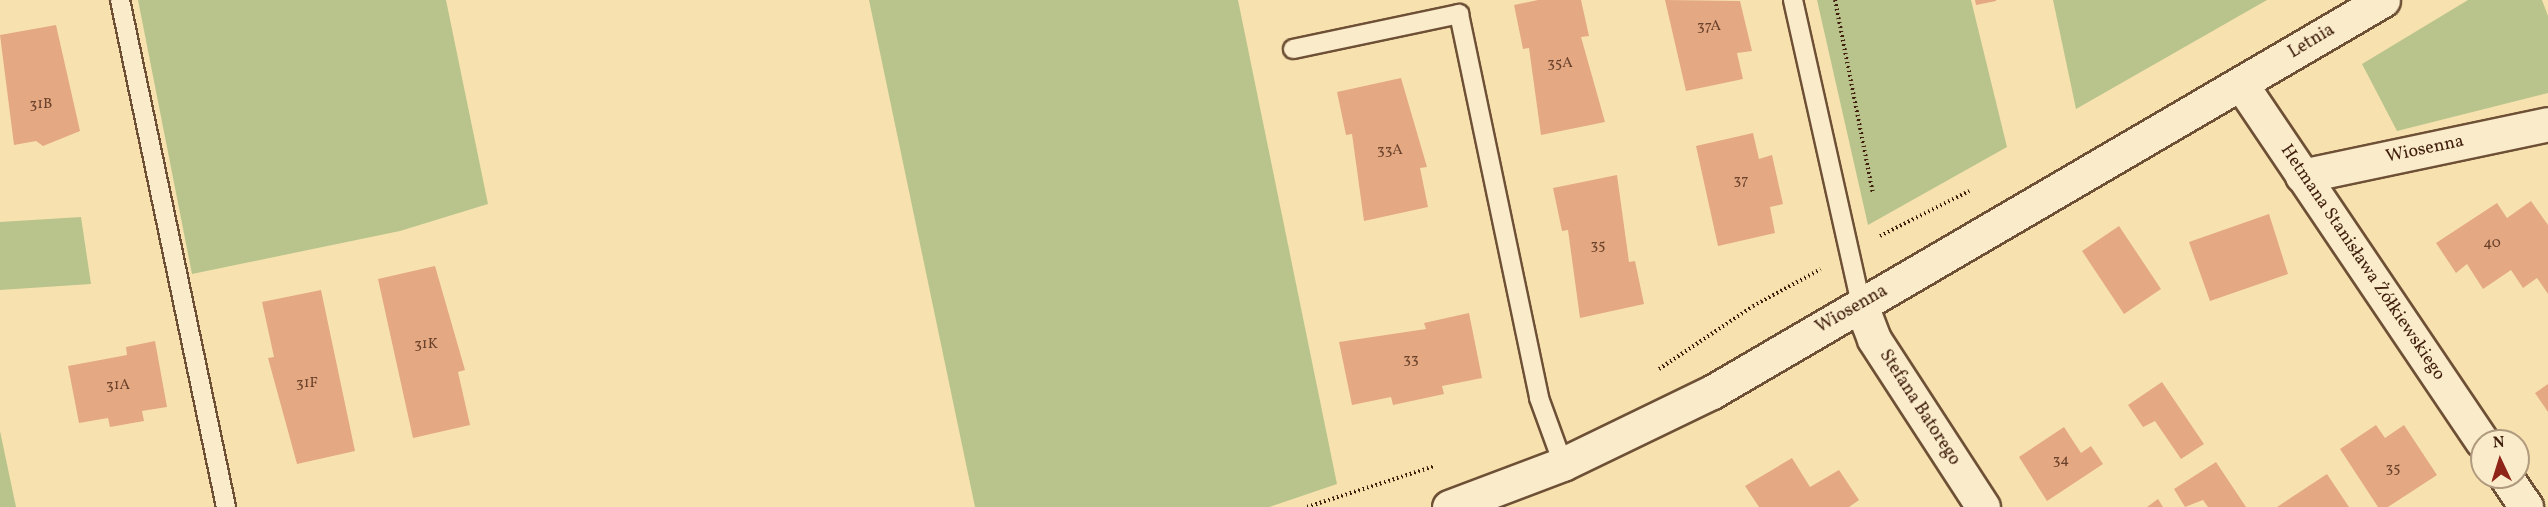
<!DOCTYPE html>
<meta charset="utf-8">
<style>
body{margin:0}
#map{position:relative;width:2548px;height:507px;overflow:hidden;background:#f7e2af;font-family:Vollkorn,serif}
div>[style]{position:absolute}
.green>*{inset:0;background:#b9c48d}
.building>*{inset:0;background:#e4a883}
.path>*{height:4px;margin-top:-2px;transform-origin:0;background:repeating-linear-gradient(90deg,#411f0d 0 1.5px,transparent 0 4.5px)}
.roads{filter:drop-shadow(2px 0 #6e5036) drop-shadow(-2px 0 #6e5036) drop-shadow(0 2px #6e5036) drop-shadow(0 -2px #6e5036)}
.service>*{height:18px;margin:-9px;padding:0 9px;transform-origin:9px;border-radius:9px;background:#faeccb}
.minor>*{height:33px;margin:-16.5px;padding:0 16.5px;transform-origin:16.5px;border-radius:16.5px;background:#faeccb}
span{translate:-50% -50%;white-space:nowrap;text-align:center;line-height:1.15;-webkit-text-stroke:5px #faeccb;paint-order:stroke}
.number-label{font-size:15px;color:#6a412a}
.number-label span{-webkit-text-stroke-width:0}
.street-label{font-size:18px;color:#411f0d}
.north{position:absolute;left:2470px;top:429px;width:60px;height:60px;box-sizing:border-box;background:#faeccb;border:2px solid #b09a7f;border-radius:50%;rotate:356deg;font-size:16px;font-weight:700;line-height:24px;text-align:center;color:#411f0d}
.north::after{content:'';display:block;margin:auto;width:21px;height:27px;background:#8f2418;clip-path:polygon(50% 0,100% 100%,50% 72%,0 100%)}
</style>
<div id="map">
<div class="green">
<i style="clip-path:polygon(138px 0,446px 0,488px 204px,400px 231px,192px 274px)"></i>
<i style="clip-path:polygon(869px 0,1238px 0,1337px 484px,1269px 507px,975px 507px)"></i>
<i style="clip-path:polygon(1817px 0,1971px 0,2007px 147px,1868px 225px)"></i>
<i style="clip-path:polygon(2053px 0,2267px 0,2076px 109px)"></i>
<i style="clip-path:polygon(2468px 0,2542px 0,2548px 16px,2548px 93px,2397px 131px,2362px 64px)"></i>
<i style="clip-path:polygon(81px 217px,91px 284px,0 290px,0 222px)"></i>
<i style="clip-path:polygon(0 431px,16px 507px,0 507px)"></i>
</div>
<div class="building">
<i style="clip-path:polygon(1538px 0,1581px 0,1589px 36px,1581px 37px,1605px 122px,1541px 135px,1529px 48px,1523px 49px,1514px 5px)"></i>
<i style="clip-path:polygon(1665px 0,1740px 1px,1752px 51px,1737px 53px,1743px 79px,1686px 91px)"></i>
<i style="clip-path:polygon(1975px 0,1996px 0,1996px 1px,1976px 5px)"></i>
<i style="clip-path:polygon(56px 25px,80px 131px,43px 146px,36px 141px,14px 145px,0 35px)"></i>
<i style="clip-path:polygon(1401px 78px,1427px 167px,1420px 168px,1428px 207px,1364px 221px,1352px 134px,1346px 135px,1337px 92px)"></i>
<i style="clip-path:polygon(1753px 133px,1759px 159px,1772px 155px,1783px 204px,1770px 207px,1775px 233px,1718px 246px,1696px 146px)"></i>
<i style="clip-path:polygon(1617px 175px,1629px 262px,1635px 261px,1644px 304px,1580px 318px,1568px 230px,1562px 231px,1553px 188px)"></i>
<i style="clip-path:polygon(2531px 201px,2548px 225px,2548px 294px,2537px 278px,2523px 288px,2511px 270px,2483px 289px,2467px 264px,2456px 273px,2436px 243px,2497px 203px,2507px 218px)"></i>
<i style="clip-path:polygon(2269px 214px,2288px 274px,2210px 301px,2189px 242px)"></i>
<i style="clip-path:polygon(2119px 226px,2161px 289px,2124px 314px,2082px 251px)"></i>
<i style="clip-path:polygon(435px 266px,465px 370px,458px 372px,470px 425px,413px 438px,378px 279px)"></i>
<i style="clip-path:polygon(321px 290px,355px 451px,297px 464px,268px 358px,274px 357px,262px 302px)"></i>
<i style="clip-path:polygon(1469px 313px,1482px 378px,1442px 386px,1444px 394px,1393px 405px,1391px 397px,1352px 405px,1339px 342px,1426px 329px,1424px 323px)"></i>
<i style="clip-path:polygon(155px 341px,167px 407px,142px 411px,144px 421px,110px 427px,108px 418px,79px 423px,68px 366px,127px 355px,126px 347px)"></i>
<i style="clip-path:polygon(2162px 382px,2204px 444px,2181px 459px,2155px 421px,2143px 427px,2128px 405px)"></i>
<i style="clip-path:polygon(2548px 384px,2548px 412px,2535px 393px)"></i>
<i style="clip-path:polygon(2376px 425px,2385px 438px,2404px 425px,2437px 475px,2388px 507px,2378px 507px,2340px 449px)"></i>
<i style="clip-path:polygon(2064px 427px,2081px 453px,2091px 446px,2103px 464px,2047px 501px,2019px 457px)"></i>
<i style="clip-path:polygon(1792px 458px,1810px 487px,1839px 470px,1859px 500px,1849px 507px,1759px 507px,1745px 486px)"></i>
<i style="clip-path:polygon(2216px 462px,2246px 507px,2208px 507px,2203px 500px,2185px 507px,2174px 489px)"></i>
<i style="clip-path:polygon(2327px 474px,2349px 507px,2277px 507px)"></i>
<i style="clip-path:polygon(2158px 499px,2163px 507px,2147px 507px)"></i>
</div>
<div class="path">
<i style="left:1835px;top:0;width:197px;rotate:78.9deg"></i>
<i style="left:1880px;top:236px;width:100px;rotate:-26.8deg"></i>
<i style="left:1659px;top:369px;width:113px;rotate:-33.8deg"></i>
<i style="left:1753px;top:306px;width:77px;rotate:-28.6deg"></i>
<i style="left:1307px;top:507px;width:134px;rotate:-17.8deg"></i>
</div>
<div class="roads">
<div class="service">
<i style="left:120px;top:0;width:518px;rotate:78.19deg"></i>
<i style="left:1793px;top:0;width:312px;rotate:77.4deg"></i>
<i style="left:1293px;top:49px;width:170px;rotate:-11.9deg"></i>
<i style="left:1459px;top:14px;width:392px;rotate:78.2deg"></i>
<i style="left:1539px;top:398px;width:70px;rotate:70deg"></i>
</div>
<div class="minor">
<i style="left:2241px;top:84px;width:431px;rotate:56deg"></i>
<i style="left:2302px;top:176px;width:251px;rotate:-11.9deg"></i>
<i style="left:1861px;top:305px;width:36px;rotate:69deg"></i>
<i style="left:1874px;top:339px;width:200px;rotate:57deg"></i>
<i style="left:2506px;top:477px;width:36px;rotate:56deg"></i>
<i style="left:1449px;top:507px;width:122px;rotate:-20.7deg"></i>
<i style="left:1563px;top:464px;width:165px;rotate:-25.8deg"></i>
<i style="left:1712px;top:392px;width:777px;rotate:-30.29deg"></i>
</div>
</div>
<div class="number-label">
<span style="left:1709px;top:27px">37A</span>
<span style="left:1560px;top:64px">35A</span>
<span style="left:41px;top:105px">31B</span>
<span style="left:1390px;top:151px">33A</span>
<span style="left:1741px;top:181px">37</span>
<span style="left:2492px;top:244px">40</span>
<span style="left:1598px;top:246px">35</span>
<span style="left:426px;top:345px">31K</span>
<span style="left:1411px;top:360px">33</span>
<span style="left:307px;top:384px">31F</span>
<span style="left:118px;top:386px">31A</span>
<span style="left:2061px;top:461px">34</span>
<span style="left:2393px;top:469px">35</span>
</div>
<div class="street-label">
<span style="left:2312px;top:42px;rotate:-31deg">Letnia</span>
<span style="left:2425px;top:150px;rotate:-12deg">Wiosenna</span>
<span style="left:2362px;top:263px;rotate:56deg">Hetmana Stanisława Żółkiewskiego</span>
<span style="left:1852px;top:310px;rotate:-30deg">Wiosenna</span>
<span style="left:1919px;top:408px;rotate:57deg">Stefana Batorego</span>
</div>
<div class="north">N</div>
</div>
